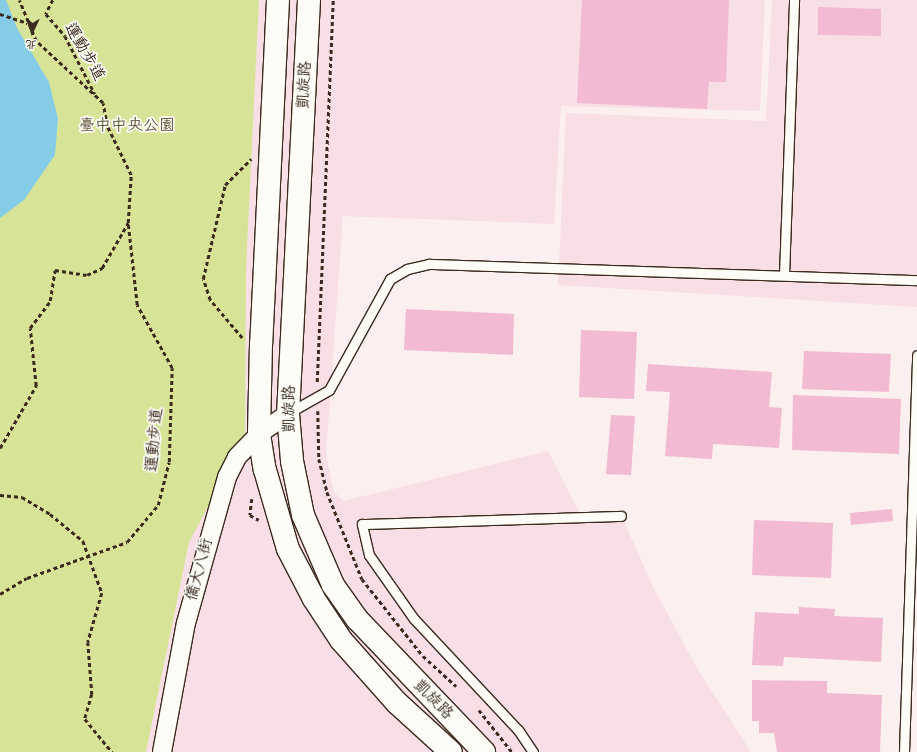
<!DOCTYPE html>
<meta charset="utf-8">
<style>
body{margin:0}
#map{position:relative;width:917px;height:752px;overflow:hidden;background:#fbefef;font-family:"Indie Flower","LXGW WenKai TC",sans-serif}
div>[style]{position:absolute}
.built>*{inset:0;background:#f8dfe6}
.green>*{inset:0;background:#d7e497}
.water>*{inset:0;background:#85cce6}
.building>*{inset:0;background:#f2bbd1}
.path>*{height:2.5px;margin-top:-1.25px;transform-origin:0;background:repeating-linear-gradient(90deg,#3b2a1e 0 4px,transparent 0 7px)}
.roads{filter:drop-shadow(1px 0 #3b2a1e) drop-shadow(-1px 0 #3b2a1e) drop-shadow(0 1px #3b2a1e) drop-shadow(0 -1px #3b2a1e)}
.service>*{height:9px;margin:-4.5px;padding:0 4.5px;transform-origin:4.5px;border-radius:4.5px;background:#fdfcf7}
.minor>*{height:18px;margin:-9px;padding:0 9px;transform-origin:9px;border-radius:9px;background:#fdfcf7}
.tertiary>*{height:22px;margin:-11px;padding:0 11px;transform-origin:11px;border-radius:11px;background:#fdfcf7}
span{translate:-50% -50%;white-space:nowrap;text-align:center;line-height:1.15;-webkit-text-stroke:3.5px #fdfcf7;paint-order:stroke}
.street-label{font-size:16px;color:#3b2a1e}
.park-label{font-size:16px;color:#62583c}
.north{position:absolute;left:12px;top:12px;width:40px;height:40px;-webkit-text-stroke:3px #fdfcf7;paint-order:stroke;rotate:184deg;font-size:11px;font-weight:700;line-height:16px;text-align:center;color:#3b2a1e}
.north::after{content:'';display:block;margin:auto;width:14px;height:18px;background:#3b2a1e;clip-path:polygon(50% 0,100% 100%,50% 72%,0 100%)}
</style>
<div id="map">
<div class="built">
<i style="clip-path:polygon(0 0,765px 0,760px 111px,561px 106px,554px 224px,343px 216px,326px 455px,334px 492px,344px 501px,548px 451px,581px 516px,621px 515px,653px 587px,698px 670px,751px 752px,0 752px)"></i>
<i style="clip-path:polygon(772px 0,917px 0,917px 307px,558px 285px,566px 113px,766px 121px)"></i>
</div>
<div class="green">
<i style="clip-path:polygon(0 0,259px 0,246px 268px,245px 438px,189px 542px,146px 752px,0 752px)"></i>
</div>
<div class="water">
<i style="clip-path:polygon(0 0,6px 0,17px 28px,49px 82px,58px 119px,55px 155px,24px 200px,0 218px)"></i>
</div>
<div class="building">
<i style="clip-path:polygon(582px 0,729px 0,726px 82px,709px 82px,707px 109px,577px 103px)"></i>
<i style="clip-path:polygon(818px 7px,881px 9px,881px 36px,818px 35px)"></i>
<i style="clip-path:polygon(406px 309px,514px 314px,513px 355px,404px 350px)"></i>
<i style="clip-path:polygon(581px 330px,637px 332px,634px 399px,579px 397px)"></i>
<i style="clip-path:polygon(804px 351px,891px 354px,889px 392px,802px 389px)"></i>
<i style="clip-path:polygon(648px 364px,772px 372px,769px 407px,782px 408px,779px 448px,713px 444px,712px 459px,665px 456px,670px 392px,646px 391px)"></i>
<i style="clip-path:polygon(793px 395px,901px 399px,899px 454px,792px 450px)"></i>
<i style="clip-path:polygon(611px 415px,635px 416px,631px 475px,606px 474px)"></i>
<i style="clip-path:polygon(892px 509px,893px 521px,851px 525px,850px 513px)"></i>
<i style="clip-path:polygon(754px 520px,833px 523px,831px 578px,752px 575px)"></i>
<i style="clip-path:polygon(799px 607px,835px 609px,834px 616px,883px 618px,881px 662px,784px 657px,783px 666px,752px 665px,755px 612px,799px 614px)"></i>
<i style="clip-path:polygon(752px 680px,827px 681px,827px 693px,882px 695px,880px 752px,777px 752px,774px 733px,759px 733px,759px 721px,752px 721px)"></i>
</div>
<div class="path">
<i style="left:53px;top:0;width:16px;rotate:117deg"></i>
<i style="left:46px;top:14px;width:29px;rotate:49deg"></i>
<i style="left:65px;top:36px;width:65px;rotate:62.7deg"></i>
<i style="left:0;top:14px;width:29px;rotate:18deg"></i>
<i style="left:242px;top:338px;width:50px;rotate:-130.1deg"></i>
<i style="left:210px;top:300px;width:22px;rotate:-108deg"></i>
<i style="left:203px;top:279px;width:97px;rotate:-76.8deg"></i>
<i style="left:225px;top:185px;width:37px;rotate:-45deg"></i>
<i style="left:317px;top:382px;width:382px;rotate:-87.6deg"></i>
<i style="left:318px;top:411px;width:48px;rotate:88.8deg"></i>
<i style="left:319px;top:459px;width:34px;rotate:76deg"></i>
<i style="left:327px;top:492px;width:94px;rotate:68.1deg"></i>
<i style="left:362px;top:579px;width:98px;rotate:51.6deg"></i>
<i style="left:423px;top:656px;width:45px;rotate:42.3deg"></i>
<i style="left:0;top:448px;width:72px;rotate:-59.9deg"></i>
<i style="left:36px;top:386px;width:58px;rotate:-95.9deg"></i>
<i style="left:30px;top:328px;width:34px;rotate:-53deg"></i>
<i style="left:50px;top:301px;width:31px;rotate:-81deg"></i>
<i style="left:55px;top:270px;width:32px;rotate:9deg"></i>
<i style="left:87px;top:275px;width:17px;rotate:-25deg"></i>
<i style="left:102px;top:268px;width:52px;rotate:-60deg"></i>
<i style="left:128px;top:223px;width:48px;rotate:-86.4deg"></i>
<i style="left:131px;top:175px;width:55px;rotate:-116.1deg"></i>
<i style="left:107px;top:126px;width:23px;rotate:-100deg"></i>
<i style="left:103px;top:103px;width:91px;rotate:-137.2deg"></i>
<i style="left:36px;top:41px;width:44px;rotate:-112.5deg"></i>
<i style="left:0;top:495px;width:22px;rotate:5deg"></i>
<i style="left:22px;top:497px;width:33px;rotate:31deg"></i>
<i style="left:50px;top:514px;width:43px;rotate:39.3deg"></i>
<i style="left:83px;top:541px;width:55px;rotate:69.9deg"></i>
<i style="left:102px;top:593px;width:51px;rotate:105.9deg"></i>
<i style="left:88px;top:642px;width:52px;rotate:85.6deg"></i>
<i style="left:92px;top:694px;width:26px;rotate:106deg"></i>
<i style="left:85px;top:719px;width:43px;rotate:50.7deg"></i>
<i style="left:252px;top:499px;width:16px;rotate:97deg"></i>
<i style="left:250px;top:515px;width:10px;rotate:29deg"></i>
<i style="left:0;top:594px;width:31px;rotate:-31deg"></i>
<i style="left:27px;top:578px;width:106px;rotate:-19.8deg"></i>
<i style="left:127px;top:542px;width:48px;rotate:-50deg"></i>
<i style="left:158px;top:505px;width:44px;rotate:-75.7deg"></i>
<i style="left:169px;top:462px;width:94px;rotate:-88.2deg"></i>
<i style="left:172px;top:368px;width:72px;rotate:-119.1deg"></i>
<i style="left:137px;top:305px;width:81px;rotate:-96.3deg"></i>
<i style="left:479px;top:710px;width:53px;rotate:51.8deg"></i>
</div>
<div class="roads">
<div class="service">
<i style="left:784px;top:275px;width:275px;rotate:-87.9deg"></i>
<i style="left:290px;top:412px;width:45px;rotate:-29.4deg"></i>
<i style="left:329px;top:390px;width:127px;rotate:-61.2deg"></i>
<i style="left:390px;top:279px;width:20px;rotate:-30deg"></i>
<i style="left:407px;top:269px;width:23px;rotate:-13deg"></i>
<i style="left:429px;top:264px;width:488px;rotate:1.9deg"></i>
<i style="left:533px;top:752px;width:27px;rotate:-124deg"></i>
<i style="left:518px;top:730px;width:152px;rotate:-133.1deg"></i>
<i style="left:414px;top:619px;width:78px;rotate:-125.1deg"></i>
<i style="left:369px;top:555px;width:32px;rotate:-103deg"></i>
<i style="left:362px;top:524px;width:259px;rotate:-1.8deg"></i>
<i style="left:904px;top:752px;width:397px;rotate:-88.1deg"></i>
</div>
<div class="minor">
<i style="left:162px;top:752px;width:131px;rotate:-79.5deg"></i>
<i style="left:186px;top:623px;width:152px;rotate:-74.3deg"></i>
<i style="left:227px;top:477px;width:22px;rotate:-63deg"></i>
<i style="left:237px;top:457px;width:32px;rotate:-46deg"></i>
<i style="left:259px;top:434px;width:35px;rotate:-35deg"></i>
</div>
<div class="tertiary">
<i style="left:278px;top:0;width:344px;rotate:92.8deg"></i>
<i style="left:261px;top:344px;width:90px;rotate:91.3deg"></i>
<i style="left:259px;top:434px;width:36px;rotate:81deg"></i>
<i style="left:265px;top:470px;width:82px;rotate:73.8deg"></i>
<i style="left:288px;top:549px;width:56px;rotate:62.5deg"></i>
<i style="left:314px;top:599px;width:49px;rotate:56.6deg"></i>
<i style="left:341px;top:640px;width:83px;rotate:48.4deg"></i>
<i style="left:396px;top:702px;width:74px;rotate:42.3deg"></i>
<i style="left:309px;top:0;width:415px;rotate:92.9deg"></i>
<i style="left:288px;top:414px;width:47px;rotate:85.1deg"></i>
<i style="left:292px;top:461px;width:55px;rotate:78.5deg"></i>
<i style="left:303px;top:515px;width:76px;rotate:66.8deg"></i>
<i style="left:333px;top:585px;width:42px;rotate:54.8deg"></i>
<i style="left:357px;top:619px;width:184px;rotate:46.3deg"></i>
</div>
</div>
<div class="street-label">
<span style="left:84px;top:52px;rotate:60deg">運動步道</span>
<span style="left:305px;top:85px;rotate:-87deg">凱旋路</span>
<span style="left:290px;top:409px;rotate:-90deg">凱旋路</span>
<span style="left:155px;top:440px;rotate:-85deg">運動步道</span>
<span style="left:200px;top:570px;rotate:-75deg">僑大八街</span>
<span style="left:433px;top:700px;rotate:45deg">凱旋路</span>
</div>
<div class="park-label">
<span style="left:127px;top:126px">臺中中央公園</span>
</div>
<div class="north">北</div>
</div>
